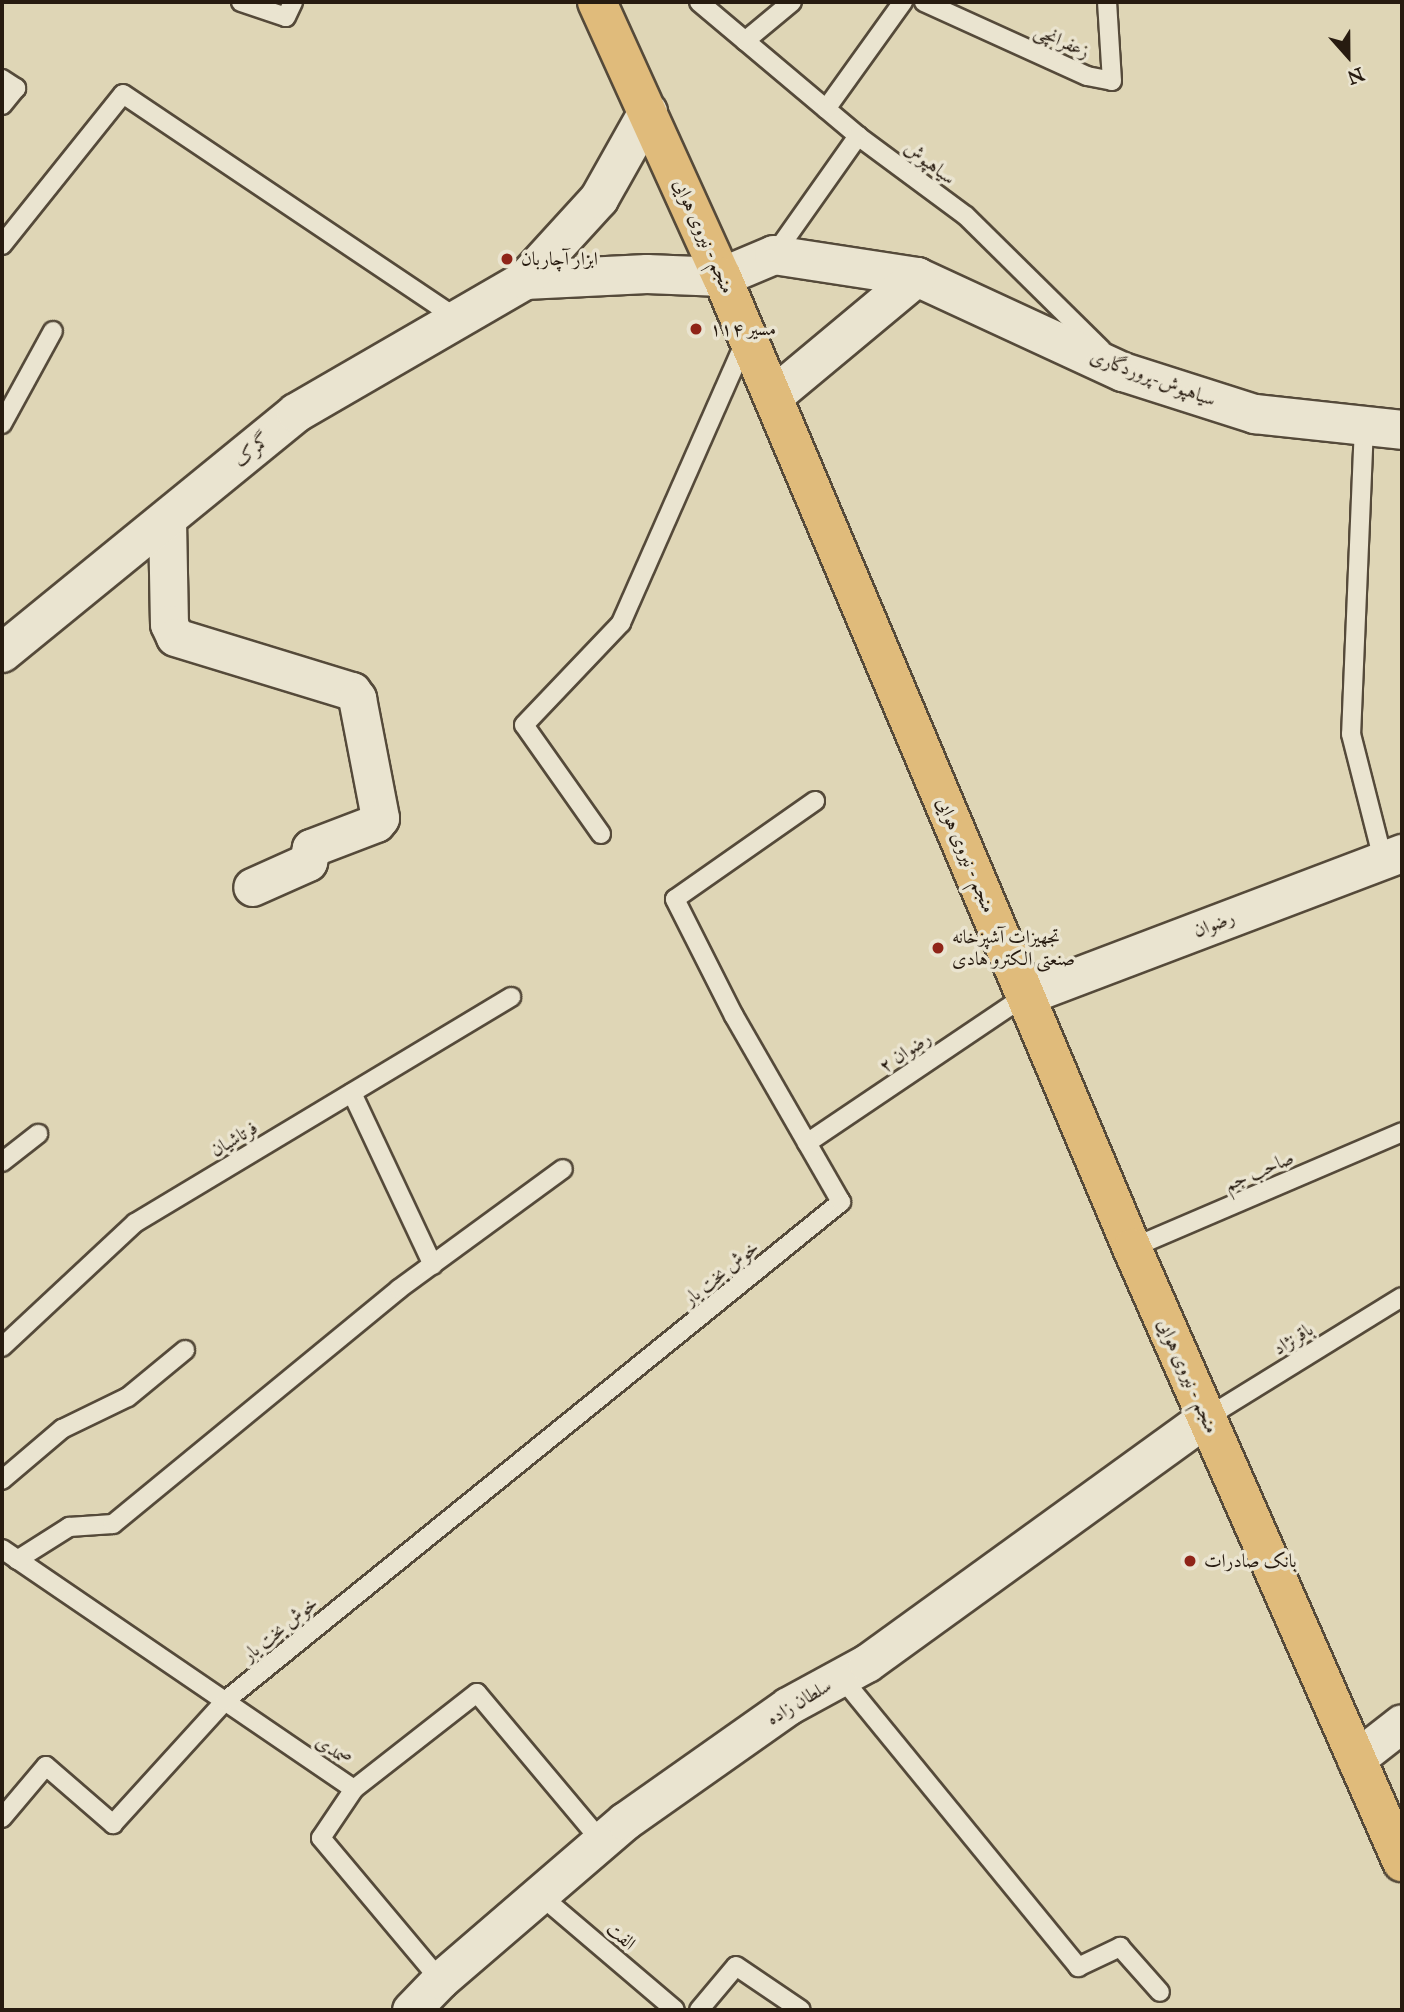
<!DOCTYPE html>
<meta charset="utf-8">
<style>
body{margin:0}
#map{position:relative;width:1404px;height:2012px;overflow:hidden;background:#dfd6b6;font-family:"IM FELL Great Primer",Amiri,serif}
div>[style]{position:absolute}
.roads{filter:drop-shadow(2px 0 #554a3a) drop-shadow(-2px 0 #554a3a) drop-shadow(0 2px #554a3a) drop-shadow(0 -2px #554a3a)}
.service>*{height:18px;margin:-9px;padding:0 9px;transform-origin:9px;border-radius:9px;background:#eae4d0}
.minor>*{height:37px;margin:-18.5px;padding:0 18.5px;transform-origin:18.5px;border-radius:18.5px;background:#eae4d0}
.tertiary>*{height:38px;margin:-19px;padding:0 19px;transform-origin:19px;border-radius:19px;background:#eae4d0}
.primary>*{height:38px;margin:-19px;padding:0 19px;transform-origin:19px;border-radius:19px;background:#e0bb7b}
.dots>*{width:19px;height:19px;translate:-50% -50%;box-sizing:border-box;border:4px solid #eae4d0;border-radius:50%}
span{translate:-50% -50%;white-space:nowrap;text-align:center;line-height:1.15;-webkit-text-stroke:7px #eae4d0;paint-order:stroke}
.street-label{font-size:19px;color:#271b10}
.poi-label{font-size:19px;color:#271b10}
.left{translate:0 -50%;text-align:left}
.frame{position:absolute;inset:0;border:4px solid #271b10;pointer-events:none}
.north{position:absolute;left:1313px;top:21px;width:70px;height:70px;-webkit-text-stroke:5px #eae4d0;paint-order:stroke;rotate:159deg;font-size:19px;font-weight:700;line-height:28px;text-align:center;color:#271b10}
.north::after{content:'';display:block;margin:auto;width:24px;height:32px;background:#271b10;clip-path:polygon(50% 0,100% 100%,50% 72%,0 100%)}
</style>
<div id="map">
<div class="roads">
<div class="service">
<i style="left:241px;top:2px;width:47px;rotate:18.4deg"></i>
<i style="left:286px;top:17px;width:17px;rotate:-65deg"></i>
<i style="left:699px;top:2px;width:208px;rotate:40.1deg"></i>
<i style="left:858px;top:136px;width:134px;rotate:36.5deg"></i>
<i style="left:966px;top:216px;width:190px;rotate:44.6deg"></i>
<i style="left:924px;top:2px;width:179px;rotate:24.4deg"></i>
<i style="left:1087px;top:76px;width:25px;rotate:11deg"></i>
<i style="left:1112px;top:81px;width:79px;rotate:-93.6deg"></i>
<i style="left:745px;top:41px;width:61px;rotate:-39.7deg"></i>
<i style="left:2px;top:79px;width:17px;rotate:33deg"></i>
<i style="left:16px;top:88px;width:22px;rotate:129deg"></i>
<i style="left:826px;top:109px;width:132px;rotate:-54.3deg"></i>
<i style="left:2px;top:245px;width:193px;rotate:-51.3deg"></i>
<i style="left:123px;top:94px;width:404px;rotate:33.9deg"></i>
<i style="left:774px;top:255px;width:146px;rotate:-54.8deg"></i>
<i style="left:2px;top:424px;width:106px;rotate:-61.3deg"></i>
<i style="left:1364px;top:426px;width:308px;rotate:92.4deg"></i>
<i style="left:1351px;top:734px;width:130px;rotate:75.7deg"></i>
<i style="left:601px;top:834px;width:133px;rotate:-125.2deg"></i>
<i style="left:524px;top:725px;width:141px;rotate:-46.4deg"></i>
<i style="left:621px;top:623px;width:309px;rotate:-66.2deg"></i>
<i style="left:352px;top:1093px;width:190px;rotate:64.8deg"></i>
<i style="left:807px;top:1143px;width:263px;rotate:-34deg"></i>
<i style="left:2px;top:1162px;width:46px;rotate:-37.9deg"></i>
<i style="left:1132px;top:1248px;width:294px;rotate:-23.2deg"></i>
<i style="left:2px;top:1347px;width:182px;rotate:-43deg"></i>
<i style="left:135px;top:1223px;width:439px;rotate:-31deg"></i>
<i style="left:1206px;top:1418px;width:230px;rotate:-31.7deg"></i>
<i style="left:2px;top:1480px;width:79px;rotate:-40.4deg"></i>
<i style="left:62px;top:1429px;width:73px;rotate:-25.9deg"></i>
<i style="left:128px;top:1397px;width:74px;rotate:-39.5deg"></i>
<i style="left:2px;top:1549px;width:426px;rotate:34.3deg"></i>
<i style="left:354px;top:1789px;width:156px;rotate:-38deg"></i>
<i style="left:477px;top:1693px;width:193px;rotate:50deg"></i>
<i style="left:17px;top:1560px;width:62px;rotate:-32.4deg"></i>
<i style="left:69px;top:1527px;width:44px;rotate:-3.9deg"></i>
<i style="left:113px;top:1524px;width:370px;rotate:-39.4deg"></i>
<i style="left:399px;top:1289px;width:203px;rotate:-36.2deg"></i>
<i style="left:841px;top:1677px;width:375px;rotate:50.7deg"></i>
<i style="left:1078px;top:1967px;width:47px;rotate:-25.5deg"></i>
<i style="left:1120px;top:1947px;width:60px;rotate:48.4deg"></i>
<i style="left:354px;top:1789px;width:59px;rotate:124deg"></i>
<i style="left:321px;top:1838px;width:185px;rotate:50deg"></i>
<i style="left:2px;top:1818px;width:68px;rotate:-49.8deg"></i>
<i style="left:46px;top:1766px;width:89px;rotate:40.9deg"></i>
<i style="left:113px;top:1824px;width:166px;rotate:-47.7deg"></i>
<i style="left:225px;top:1701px;width:793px;rotate:-39.01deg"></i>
<i style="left:841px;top:1202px;width:215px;rotate:-119.9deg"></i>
<i style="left:734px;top:1016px;width:131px;rotate:-116.8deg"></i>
<i style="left:675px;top:899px;width:171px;rotate:-35deg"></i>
<i style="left:540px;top:1895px;width:177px;rotate:40.4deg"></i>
<i style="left:699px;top:2010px;width:57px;rotate:-49.9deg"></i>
<i style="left:736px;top:1966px;width:78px;rotate:34.1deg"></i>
</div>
<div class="minor">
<i style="left:167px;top:520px;width:104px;rotate:88.9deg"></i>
<i style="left:169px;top:624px;width:14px;rotate:65deg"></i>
<i style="left:175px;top:637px;width:185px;rotate:17deg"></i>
<i style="left:352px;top:691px;width:9px;rotate:54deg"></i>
<i style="left:357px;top:698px;width:122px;rotate:79.1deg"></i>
<i style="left:380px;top:818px;width:6px;rotate:129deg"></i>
<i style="left:376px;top:823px;width:70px;rotate:159deg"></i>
<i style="left:311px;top:848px;width:14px;rotate:102deg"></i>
<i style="left:308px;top:862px;width:61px;rotate:155.9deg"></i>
<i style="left:1025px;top:996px;width:403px;rotate:-20.8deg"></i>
<i style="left:1356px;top:1759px;width:58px;rotate:-38deg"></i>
<i style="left:411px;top:2010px;width:42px;rotate:-46deg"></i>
<i style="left:440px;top:1980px;width:244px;rotate:-40.7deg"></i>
<i style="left:625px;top:1821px;width:199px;rotate:-35.2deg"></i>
<i style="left:788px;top:1706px;width:90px;rotate:-28.6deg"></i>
<i style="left:867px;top:1663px;width:418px;rotate:-35.9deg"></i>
</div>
<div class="tertiary">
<i style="left:525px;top:280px;width:122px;rotate:-2.8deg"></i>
<i style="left:647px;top:274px;width:75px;rotate:2.3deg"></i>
<i style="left:722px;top:277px;width:56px;rotate:-22.9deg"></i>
<i style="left:774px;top:255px;width:145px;rotate:8.7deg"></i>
<i style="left:917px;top:277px;width:227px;rotate:24.8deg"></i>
<i style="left:1123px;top:372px;width:139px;rotate:17.7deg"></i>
<i style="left:1255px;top:414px;width:148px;rotate:6.2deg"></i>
<i style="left:774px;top:396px;width:186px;rotate:-39.8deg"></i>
<i style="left:2px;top:653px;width:380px;rotate:-39.2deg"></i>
<i style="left:296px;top:413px;width:265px;rotate:-30.1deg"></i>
<i style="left:525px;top:280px;width:110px;rotate:-47.6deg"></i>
<i style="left:599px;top:199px;width:100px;rotate:-60.6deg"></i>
</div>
<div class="primary">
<i style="left:597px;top:2px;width:302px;rotate:65.6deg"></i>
<i style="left:722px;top:277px;width:1054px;rotate:67.11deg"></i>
<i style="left:1132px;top:1248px;width:671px;rotate:66.26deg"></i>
</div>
</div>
<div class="dots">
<i style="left:507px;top:259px;background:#8f2418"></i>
<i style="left:696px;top:329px;background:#8f2418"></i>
<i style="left:938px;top:948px;background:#8f2418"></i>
<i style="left:1190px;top:1561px;background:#8f2418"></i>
</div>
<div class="street-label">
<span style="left:1062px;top:41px;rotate:24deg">زعفرانچی</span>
<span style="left:930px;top:163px;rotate:37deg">سیاهپوش</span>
<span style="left:704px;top:236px;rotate:66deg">منجم - نیروی هوایی</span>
<span style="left:1153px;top:378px;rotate:20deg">سیاهپوش-پروردگاری</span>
<span style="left:252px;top:450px;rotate:-40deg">گمرک</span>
<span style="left:966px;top:855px;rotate:67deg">منجم - نیروی هوایی</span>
<span style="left:1214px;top:924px;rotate:-21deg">رضوان</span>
<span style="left:905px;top:1052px;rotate:-34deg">رضوان ۲</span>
<span style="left:234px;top:1139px;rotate:-31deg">فرتاشیان</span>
<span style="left:1259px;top:1171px;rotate:-23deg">صاحب جم</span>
<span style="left:721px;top:1273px;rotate:-39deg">خوش بخت یار</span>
<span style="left:1293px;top:1339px;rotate:-32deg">باقرنژاد</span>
<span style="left:1188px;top:1376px;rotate:66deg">منجم - نیروی هوایی</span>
<span style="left:280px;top:1629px;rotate:-39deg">خوش بخت یار</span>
<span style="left:799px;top:1702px;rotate:-31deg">سلطان زاده</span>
<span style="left:334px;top:1750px;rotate:34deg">صمدی</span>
<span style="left:621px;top:1936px;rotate:41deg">الفت</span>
</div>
<div class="poi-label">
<span class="left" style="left:521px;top:259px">ابزار آچاربان</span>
<span class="left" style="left:710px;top:329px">مسیر ۱۱۴</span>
<span class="left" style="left:952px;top:948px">تجهیزات آشپزخانه<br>صنعتی الکترو هادی</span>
<span class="left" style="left:1204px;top:1561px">بانک صادرات</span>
</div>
<div class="frame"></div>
<div class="north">N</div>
</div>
